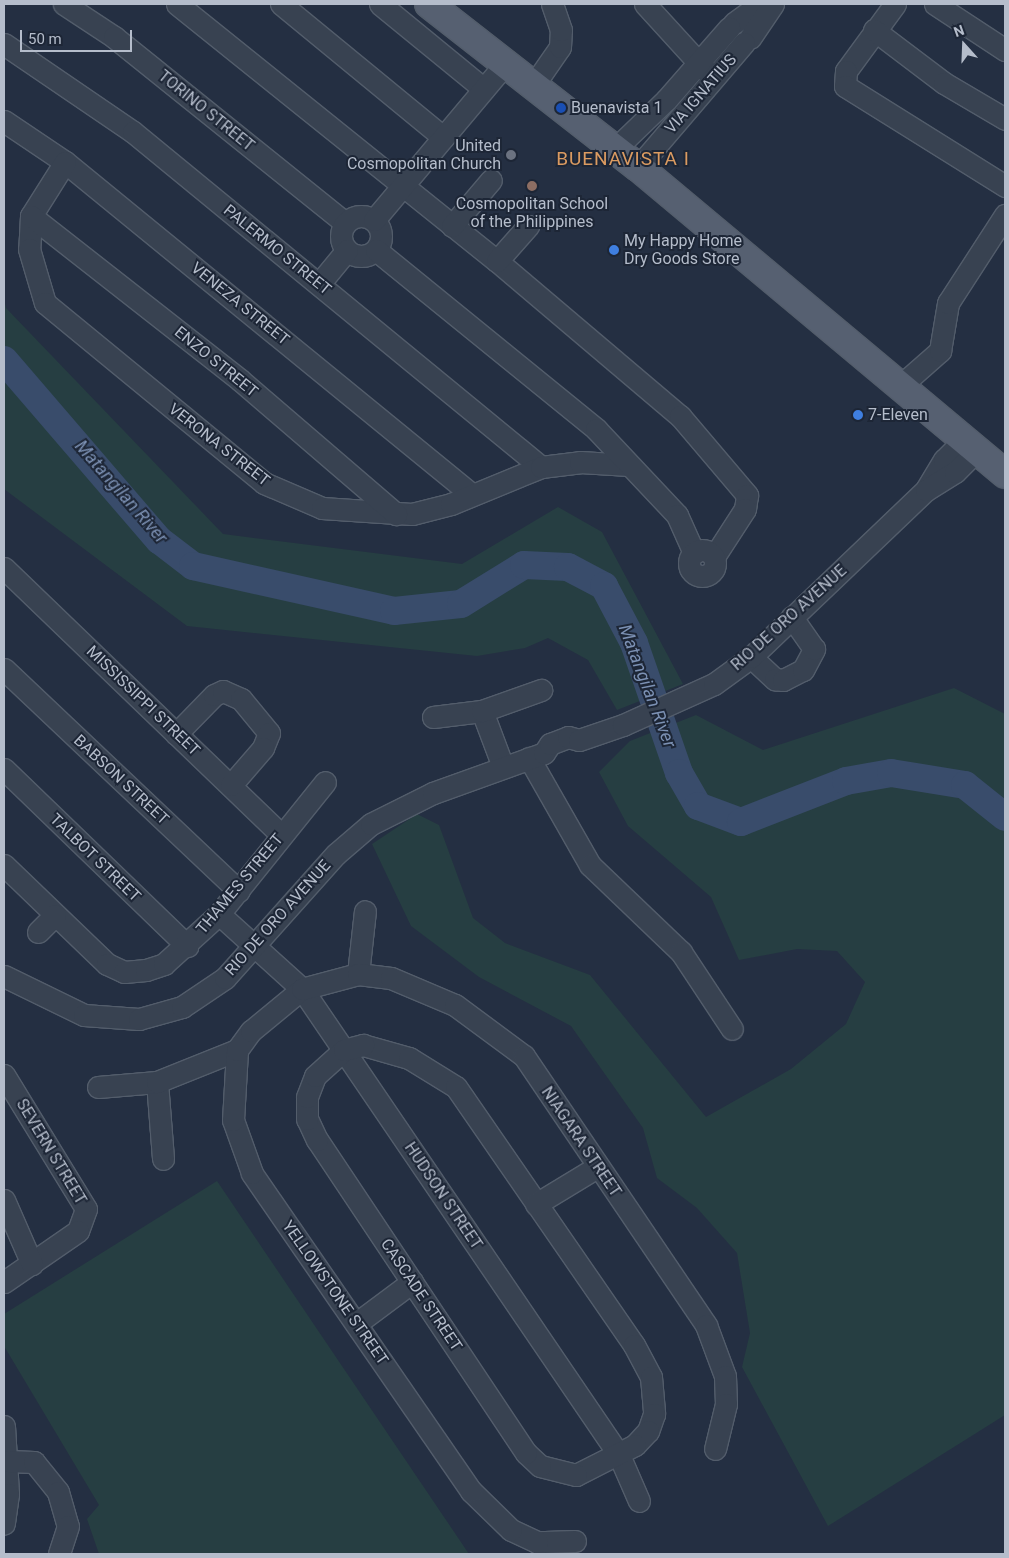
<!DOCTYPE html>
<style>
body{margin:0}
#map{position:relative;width:1009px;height:1558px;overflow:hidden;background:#242f42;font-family:Roboto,sans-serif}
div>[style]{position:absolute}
.green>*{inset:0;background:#263e42}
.river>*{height:28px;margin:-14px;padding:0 14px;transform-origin:14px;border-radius:14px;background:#394c6b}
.roads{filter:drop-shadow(1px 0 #535d6b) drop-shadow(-1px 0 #535d6b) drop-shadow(0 1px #535d6b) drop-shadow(0 -1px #535d6b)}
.minor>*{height:21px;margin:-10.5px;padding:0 10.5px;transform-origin:10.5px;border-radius:10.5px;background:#384251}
.minor>.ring{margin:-10.5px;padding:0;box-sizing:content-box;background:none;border:21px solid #384251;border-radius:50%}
.major>*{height:28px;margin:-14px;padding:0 14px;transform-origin:14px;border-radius:14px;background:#566071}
.dots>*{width:14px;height:14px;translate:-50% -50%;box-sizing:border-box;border:2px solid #1d2636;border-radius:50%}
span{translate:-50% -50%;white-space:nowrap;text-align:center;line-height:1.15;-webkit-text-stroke:4px #1d2636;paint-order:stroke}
.street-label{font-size:16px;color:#b5bdcb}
.poi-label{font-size:16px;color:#b5bdcb}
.left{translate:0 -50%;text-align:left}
.right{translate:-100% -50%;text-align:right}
.water-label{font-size:18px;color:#7c91b4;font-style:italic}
.quarter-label{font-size:19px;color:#db9b61;letter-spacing:1px}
.frame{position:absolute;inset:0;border:5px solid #b5bdcb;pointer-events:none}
.north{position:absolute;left:939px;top:20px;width:50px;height:50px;-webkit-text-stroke:4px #1d2636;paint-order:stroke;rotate:340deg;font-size:14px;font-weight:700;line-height:20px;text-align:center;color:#b5bdcb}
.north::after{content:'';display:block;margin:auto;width:18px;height:22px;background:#b5bdcb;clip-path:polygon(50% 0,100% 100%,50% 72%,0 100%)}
.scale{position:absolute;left:20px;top:30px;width:112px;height:22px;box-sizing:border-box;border:2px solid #b5bdcb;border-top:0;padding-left:6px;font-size:15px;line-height:18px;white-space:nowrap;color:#b5bdcb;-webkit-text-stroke:4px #1d2636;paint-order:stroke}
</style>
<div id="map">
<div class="green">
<i style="clip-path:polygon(4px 299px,6px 308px,223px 534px,462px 564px,558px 507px,602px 532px,683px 684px,617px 710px,588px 660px,548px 638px,525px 648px,477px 656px,187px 626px,4px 489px)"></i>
<i style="clip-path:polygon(954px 688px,1005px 714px,1005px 1415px,828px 1526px,742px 1367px,750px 1333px,737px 1253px,697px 1208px,657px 1178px,643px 1128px,571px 1026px,479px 977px,411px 926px,372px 844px,417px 814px,439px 825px,473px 918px,505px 943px,590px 975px,706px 1117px,791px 1069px,846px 1024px,865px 982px,837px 951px,797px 949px,739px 960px,711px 897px,628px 826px,599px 772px,630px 741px,696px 715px,763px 750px)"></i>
<i style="clip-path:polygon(217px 1181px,469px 1554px,99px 1554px,87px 1519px,99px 1505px,4px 1346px,4px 1314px)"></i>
</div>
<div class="river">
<i style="left:4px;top:360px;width:238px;rotate:49.3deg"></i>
<i style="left:159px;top:540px;width:43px;rotate:37.4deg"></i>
<i style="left:193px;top:566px;width:206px;rotate:12.6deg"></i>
<i style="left:394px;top:611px;width:67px;rotate:-6deg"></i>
<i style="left:461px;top:604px;width:74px;rotate:-31.8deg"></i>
<i style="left:524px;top:565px;width:44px;rotate:2.6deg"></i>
<i style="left:568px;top:567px;width:41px;rotate:27.8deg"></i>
<i style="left:604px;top:586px;width:64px;rotate:62.2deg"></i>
<i style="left:634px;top:643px;width:138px;rotate:70.9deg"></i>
<i style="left:679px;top:773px;width:38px;rotate:60deg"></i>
<i style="left:698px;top:806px;width:46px;rotate:20.4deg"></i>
<i style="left:741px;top:822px;width:113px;rotate:-21.3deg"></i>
<i style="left:846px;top:781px;width:46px;rotate:-10.1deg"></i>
<i style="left:891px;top:773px;width:75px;rotate:9.2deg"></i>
<i style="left:965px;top:785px;width:51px;rotate:38.7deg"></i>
</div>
<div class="roads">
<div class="minor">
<i style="left:64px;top:4px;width:60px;rotate:33.4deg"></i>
<i style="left:114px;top:37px;width:297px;rotate:38.8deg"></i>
<i style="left:177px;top:4px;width:410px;rotate:38.8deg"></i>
<i style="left:497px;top:261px;width:240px;rotate:40.3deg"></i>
<i style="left:680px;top:416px;width:104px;rotate:49.7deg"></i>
<i style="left:747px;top:495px;width:14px;rotate:98deg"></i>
<i style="left:745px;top:509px;width:57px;rotate:122.9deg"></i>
<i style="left:281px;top:4px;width:210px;rotate:39.4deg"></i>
<i style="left:380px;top:4px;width:134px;rotate:39.3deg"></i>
<i style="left:645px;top:4px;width:93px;rotate:47.6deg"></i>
<i style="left:895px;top:4px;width:83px;rotate:126.2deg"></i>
<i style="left:846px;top:71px;width:15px;rotate:94deg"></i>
<i style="left:845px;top:86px;width:189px;rotate:32deg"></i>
<i style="left:935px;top:4px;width:84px;rotate:33.3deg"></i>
<i style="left:734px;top:23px;width:32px;rotate:-36deg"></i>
<i style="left:874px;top:30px;width:88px;rotate:37.1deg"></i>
<i style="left:944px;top:83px;width:71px;rotate:30.5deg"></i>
<i style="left:750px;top:38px;width:41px;rotate:-55.9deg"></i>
<i style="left:4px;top:44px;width:156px;rotate:34.3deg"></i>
<i style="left:133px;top:132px;width:528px;rotate:39.39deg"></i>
<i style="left:533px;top:86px;width:47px;rotate:-55.3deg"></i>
<i style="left:560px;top:47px;width:17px;rotate:-87deg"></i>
<i style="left:561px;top:30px;width:28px;rotate:-109deg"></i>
<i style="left:4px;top:121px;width:73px;rotate:33.9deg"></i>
<i style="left:65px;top:162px;width:524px;rotate:39.27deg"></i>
<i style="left:615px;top:149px;width:71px;rotate:-43.9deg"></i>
<i style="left:666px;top:100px;width:96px;rotate:-48.8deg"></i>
<i style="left:65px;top:162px;width:64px;rotate:122.2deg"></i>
<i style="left:31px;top:216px;width:33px;rotate:93deg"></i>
<i style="left:29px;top:249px;width:56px;rotate:73.5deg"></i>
<i style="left:45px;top:303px;width:283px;rotate:39.4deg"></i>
<i style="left:264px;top:483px;width:63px;rotate:23.3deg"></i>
<i style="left:322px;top:508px;width:90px;rotate:3.8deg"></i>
<i style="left:412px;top:514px;width:40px;rotate:-14.4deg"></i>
<i style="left:451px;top:504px;width:97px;rotate:-22.3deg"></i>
<i style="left:541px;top:467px;width:39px;rotate:-7deg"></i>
<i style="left:580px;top:462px;width:49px;rotate:3.5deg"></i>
<i style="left:638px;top:167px;width:163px;rotate:-49.5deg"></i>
<i class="ring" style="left:341px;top:216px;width:19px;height:19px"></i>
<i style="left:31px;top:216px;width:266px;rotate:38.1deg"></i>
<i style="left:240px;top:380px;width:206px;rotate:40.7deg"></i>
<i style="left:374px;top:220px;width:204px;rotate:-50deg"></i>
<i style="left:452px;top:226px;width:60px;rotate:-49.7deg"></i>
<i style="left:376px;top:250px;width:284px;rotate:39.1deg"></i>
<i style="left:596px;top:429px;width:118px;rotate:46.7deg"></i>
<i style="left:677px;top:515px;width:42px;rotate:65.9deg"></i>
<i style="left:497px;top:261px;width:47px;rotate:-48.5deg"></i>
<i style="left:319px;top:284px;width:44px;rotate:-50.5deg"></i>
<i style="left:899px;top:387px;width:55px;rotate:-41.3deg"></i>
<i style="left:940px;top:351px;width:49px;rotate:-80.5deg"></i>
<i style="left:948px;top:303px;width:105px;rotate:-57.1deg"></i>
<i style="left:927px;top:488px;width:33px;rotate:-59deg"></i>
<i style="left:944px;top:460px;width:28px;rotate:-45deg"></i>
<i class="ring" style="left:689px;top:550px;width:5px;height:5px"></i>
<i style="left:4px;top:568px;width:385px;rotate:43.9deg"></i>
<i style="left:751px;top:657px;width:33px;rotate:43deg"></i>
<i style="left:775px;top:679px;width:8px;rotate:7deg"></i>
<i style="left:783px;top:680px;width:22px;rotate:-27deg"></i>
<i style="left:803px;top:670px;width:24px;rotate:-62deg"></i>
<i style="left:814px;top:649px;width:39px;rotate:-125deg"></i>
<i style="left:4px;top:669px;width:323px;rotate:43.4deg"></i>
<i style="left:482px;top:711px;width:60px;rotate:69.4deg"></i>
<i style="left:433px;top:717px;width:49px;rotate:-7deg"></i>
<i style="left:482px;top:711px;width:63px;rotate:-19.6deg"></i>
<i style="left:176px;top:734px;width:54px;rotate:-45.7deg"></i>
<i style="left:214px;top:695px;width:10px;rotate:-24deg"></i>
<i style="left:223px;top:691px;width:20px;rotate:24deg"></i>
<i style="left:241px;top:699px;width:44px;rotate:50.5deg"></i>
<i style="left:269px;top:733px;width:16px;rotate:112deg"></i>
<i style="left:263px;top:748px;width:49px;rotate:130.9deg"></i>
<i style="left:529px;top:758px;width:123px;rotate:60.3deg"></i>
<i style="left:590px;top:865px;width:126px;rotate:43.7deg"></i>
<i style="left:681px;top:952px;width:92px;rotate:56.5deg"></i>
<i style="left:4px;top:769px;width:255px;rotate:44deg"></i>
<i style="left:4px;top:865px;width:143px;rotate:43.9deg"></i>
<i style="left:107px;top:964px;width:19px;rotate:25deg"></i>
<i style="left:124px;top:972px;width:22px;rotate:-5deg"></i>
<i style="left:146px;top:970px;width:19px;rotate:-18deg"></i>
<i style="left:164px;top:964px;width:74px;rotate:-42.3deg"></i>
<i style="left:219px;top:914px;width:169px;rotate:-51.2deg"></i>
<i style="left:219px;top:914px;width:112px;rotate:42.1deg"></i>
<i style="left:302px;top:989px;width:564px;rotate:55.77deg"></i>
<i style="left:619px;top:1455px;width:50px;rotate:66.5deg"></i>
<i style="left:38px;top:932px;width:24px;rotate:-45deg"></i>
<i style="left:358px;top:974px;width:63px;rotate:-83.7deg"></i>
<i style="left:4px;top:976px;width:89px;rotate:26deg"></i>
<i style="left:84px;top:1015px;width:55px;rotate:4.2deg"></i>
<i style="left:139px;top:1019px;width:45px;rotate:-15.6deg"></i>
<i style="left:182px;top:1007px;width:52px;rotate:-34deg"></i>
<i style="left:225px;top:978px;width:166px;rotate:-48.2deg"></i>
<i style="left:336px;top:854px;width:46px;rotate:-40.6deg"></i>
<i style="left:371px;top:824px;width:69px;rotate:-26.6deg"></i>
<i style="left:433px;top:793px;width:118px;rotate:-19.8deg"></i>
<i style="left:544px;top:753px;width:11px;rotate:-56deg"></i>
<i style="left:550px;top:744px;width:19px;rotate:-21deg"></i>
<i style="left:568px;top:737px;width:11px;rotate:15deg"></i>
<i style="left:579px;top:740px;width:46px;rotate:-18.8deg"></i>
<i style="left:623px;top:725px;width:100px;rotate:-24.3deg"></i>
<i style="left:714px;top:684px;width:46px;rotate:-36.1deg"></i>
<i style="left:751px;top:657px;width:242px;rotate:-43.7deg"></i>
<i style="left:926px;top:490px;width:34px;rotate:-32deg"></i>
<i style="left:955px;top:472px;width:31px;rotate:-45deg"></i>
<i style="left:363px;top:1045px;width:48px;rotate:15.8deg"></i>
<i style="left:409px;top:1058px;width:55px;rotate:31.7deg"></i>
<i style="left:456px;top:1087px;width:313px;rotate:55.4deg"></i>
<i style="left:634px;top:1345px;width:36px;rotate:62deg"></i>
<i style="left:651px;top:1377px;width:37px;rotate:85deg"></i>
<i style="left:654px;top:1414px;width:18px;rotate:109deg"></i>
<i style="left:648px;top:1431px;width:19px;rotate:133deg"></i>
<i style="left:635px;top:1445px;width:66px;rotate:153deg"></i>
<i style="left:576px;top:1475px;width:37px;rotate:-166deg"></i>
<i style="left:540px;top:1466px;width:19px;rotate:-137deg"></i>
<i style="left:526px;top:1453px;width:376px;rotate:-123.7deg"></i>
<i style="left:317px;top:1140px;width:23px;rotate:-115deg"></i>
<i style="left:307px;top:1119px;width:22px;rotate:-90deg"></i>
<i style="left:307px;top:1097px;width:22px;rotate:-69deg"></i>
<i style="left:315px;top:1076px;width:39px;rotate:-42deg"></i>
<i style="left:344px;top:1050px;width:20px;rotate:-15deg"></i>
<i style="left:4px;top:1075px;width:157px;rotate:58.5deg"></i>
<i style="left:86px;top:1209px;width:23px;rotate:110deg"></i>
<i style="left:78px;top:1231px;width:90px;rotate:145.4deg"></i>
<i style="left:157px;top:1082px;width:77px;rotate:85.5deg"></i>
<i style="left:98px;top:1087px;width:59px;rotate:-4.8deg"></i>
<i style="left:157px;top:1082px;width:86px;rotate:-21.8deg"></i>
<i style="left:4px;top:1200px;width:70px;rotate:66.4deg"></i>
<i style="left:536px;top:1204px;width:71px;rotate:-31.2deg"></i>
<i style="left:357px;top:1323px;width:69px;rotate:-36.7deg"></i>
<i style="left:4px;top:1426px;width:68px;rotate:86.6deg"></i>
<i style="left:8px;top:1494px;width:30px;rotate:98deg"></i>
<i style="left:8px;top:1461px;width:26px;rotate:2deg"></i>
<i style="left:34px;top:1462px;width:38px;rotate:51deg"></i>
<i style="left:58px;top:1492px;width:35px;rotate:74deg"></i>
<i style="left:68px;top:1526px;width:29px;rotate:108deg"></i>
<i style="left:575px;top:1541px;width:38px;rotate:178deg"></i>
<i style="left:537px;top:1542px;width:29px;rotate:-155deg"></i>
<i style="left:511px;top:1530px;width:56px;rotate:-135.7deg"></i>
<i style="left:471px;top:1491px;width:386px;rotate:-124.6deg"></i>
<i style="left:252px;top:1173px;width:56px;rotate:-109.7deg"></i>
<i style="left:233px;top:1120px;width:70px;rotate:-86.7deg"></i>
<i style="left:237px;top:1050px;width:24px;rotate:-54deg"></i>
<i style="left:251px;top:1031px;width:66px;rotate:-39.5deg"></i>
<i style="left:302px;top:989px;width:58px;rotate:-15deg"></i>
<i style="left:358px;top:974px;width:33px;rotate:7deg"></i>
<i style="left:391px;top:978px;width:69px;rotate:22.9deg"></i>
<i style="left:455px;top:1005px;width:86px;rotate:36.5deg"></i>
<i style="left:524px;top:1056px;width:325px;rotate:55.9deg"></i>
<i style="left:706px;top:1325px;width:54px;rotate:69.6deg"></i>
<i style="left:725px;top:1376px;width:28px;rotate:88deg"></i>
<i style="left:726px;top:1404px;width:46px;rotate:103.7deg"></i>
</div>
<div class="major">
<i style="left:429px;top:4px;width:265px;rotate:38deg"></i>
<i style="left:638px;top:167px;width:478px;rotate:39.9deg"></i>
</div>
</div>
<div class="dots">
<i style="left:561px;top:108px;background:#1a4fb4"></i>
<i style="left:511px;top:155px;background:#6b7280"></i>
<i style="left:532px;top:186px;background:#8d6e63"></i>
<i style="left:614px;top:250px;background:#3f7fe0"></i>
<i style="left:858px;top:415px;background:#3f7fe0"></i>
</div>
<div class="street-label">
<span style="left:701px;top:94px;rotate:-49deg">VIA IGNATIUS</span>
<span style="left:206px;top:111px;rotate:39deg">TORINO STREET</span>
<span style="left:277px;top:250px;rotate:39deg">PALERMO STREET</span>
<span style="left:240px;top:304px;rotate:39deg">VENEZA STREET</span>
<span style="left:216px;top:362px;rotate:39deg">ENZO STREET</span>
<span style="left:219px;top:445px;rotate:38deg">VERONA STREET</span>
<span style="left:789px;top:618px;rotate:-42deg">RIO DE ORO AVENUE</span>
<span style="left:143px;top:701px;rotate:44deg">MISSISSIPPI STREET</span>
<span style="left:121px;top:780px;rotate:43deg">BABSON STREET</span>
<span style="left:95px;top:858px;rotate:44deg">TALBOT STREET</span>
<span style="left:240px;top:884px;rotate:-50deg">THAMES STREET</span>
<span style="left:278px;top:918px;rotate:-48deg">RIO DE ORO AVENUE</span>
<span style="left:581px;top:1142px;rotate:56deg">NIAGARA STREET</span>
<span style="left:51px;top:1152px;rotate:59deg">SEVERN STREET</span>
<span style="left:443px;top:1196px;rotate:56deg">HUDSON STREET</span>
<span style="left:335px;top:1293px;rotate:55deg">YELLOWSTONE STREET</span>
<span style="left:421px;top:1295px;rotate:56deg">CASCADE STREET</span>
</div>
<div class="poi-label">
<span class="left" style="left:571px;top:108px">Buenavista 1</span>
<span class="right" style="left:501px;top:155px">United<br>Cosmopolitan Church</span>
<span style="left:532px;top:213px">Cosmopolitan School<br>of the Philippines</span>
<span class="left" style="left:624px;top:250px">My Happy Home<br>Dry Goods Store</span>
<span class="left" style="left:868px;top:415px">7-Eleven</span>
</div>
<div class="water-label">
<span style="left:121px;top:492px;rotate:49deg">Matangilan River</span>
<span style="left:647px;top:686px;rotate:69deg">Matangilan River</span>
</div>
<div class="quarter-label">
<span style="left:623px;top:159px">BUENAVISTA I</span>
</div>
<div class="frame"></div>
<div class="north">N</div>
<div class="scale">50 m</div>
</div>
